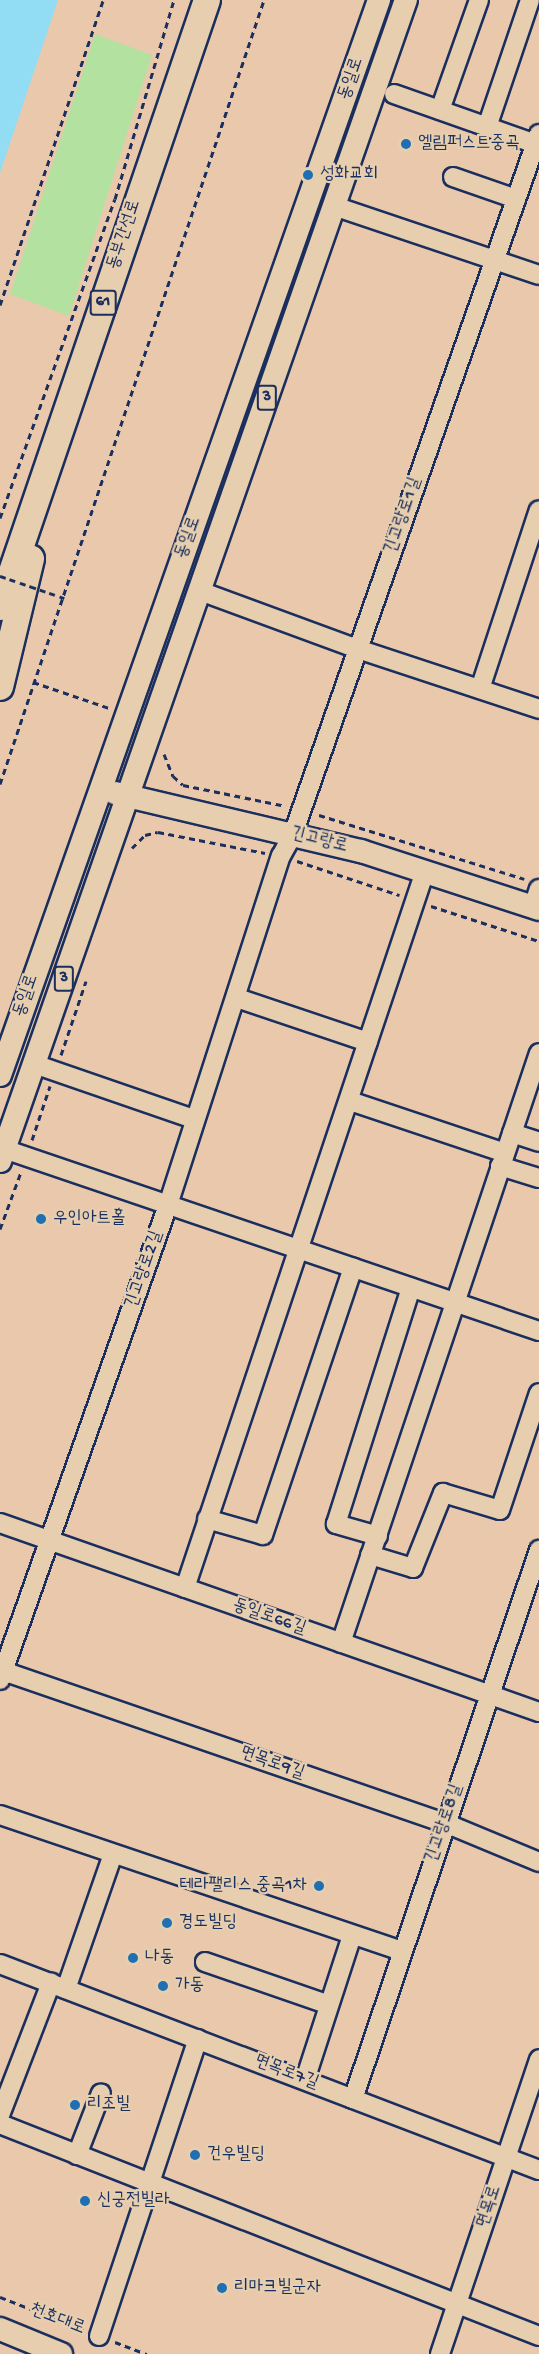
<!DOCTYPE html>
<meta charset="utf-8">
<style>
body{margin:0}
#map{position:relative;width:539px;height:2354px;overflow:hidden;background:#e9c8ac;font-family:"Gochi Hand","Poor Story",sans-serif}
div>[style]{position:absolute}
.green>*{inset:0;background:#b3e1a0}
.water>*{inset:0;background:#93ddf4}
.path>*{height:3px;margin-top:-1.5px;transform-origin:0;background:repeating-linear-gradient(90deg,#1b2f5e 0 6px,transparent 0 10.5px)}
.roads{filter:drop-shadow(2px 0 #1b2f5e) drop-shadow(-2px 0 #1b2f5e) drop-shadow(0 2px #1b2f5e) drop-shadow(0 -2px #1b2f5e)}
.minor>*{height:18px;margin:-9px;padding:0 9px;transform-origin:9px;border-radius:9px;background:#e6ceae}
.major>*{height:22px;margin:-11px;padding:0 11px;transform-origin:11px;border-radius:11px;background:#e6ceae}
.highway>*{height:26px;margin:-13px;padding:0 13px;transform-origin:13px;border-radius:13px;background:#e6ceae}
.path-bridge>*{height:3px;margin-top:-1.5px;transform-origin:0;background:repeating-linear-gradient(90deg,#1b2f5e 0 6px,transparent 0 10.5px)}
.dots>*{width:16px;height:16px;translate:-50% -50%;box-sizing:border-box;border:3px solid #e6ceae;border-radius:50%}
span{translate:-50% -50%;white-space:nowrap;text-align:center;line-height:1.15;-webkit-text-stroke:4.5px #e6ceae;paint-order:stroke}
.shield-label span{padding:2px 4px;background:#e6ceae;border:2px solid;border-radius:4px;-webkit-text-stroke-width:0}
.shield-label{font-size:16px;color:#1b2f5e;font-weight:700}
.street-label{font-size:18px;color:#1b2f5e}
.poi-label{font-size:18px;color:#1b2f5e}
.left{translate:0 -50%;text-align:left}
.right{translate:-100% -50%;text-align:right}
</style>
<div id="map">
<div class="green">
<i style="clip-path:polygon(95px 34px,152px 55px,69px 316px,10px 294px)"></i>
</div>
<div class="water">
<i style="clip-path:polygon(0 0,58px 0,0 173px)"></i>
</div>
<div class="path">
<i style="left:0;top:305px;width:322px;rotate:-71.3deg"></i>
<i style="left:0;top:518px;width:339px;rotate:-70.2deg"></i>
<i style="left:115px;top:199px;width:208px;rotate:-73.5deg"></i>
<i style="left:33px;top:682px;width:80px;rotate:18.9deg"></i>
<i style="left:164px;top:754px;width:24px;rotate:68deg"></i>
<i style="left:173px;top:776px;width:13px;rotate:42deg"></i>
<i style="left:183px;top:785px;width:105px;rotate:11.5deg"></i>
<i style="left:0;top:784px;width:827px;rotate:-71.39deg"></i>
<i style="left:319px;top:815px;width:215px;rotate:17.3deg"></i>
<i style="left:132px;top:848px;width:18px;rotate:-45deg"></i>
<i style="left:145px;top:835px;width:13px;rotate:-13deg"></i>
<i style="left:158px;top:832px;width:109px;rotate:11.1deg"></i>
<i style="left:297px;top:861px;width:108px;rotate:18.4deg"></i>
<i style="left:431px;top:906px;width:114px;rotate:18deg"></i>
<i style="left:61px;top:1055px;width:78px;rotate:-71.3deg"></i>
<i style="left:32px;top:1140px;width:57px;rotate:-71.6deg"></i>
<i style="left:0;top:1229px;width:61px;rotate:-69.8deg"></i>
<i style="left:0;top:2297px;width:90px;rotate:21.4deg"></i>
<i style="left:115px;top:2342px;width:34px;rotate:21deg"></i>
</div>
<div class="roads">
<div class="minor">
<i style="left:394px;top:94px;width:151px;rotate:19.4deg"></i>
<i style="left:440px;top:110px;width:117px;rotate:-70.5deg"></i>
<i style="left:487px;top:127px;width:134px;rotate:-71.3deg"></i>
<i style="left:453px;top:177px;width:67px;rotate:19.2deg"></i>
<i style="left:334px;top:206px;width:216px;rotate:18.6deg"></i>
<i style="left:200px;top:591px;width:168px;rotate:20.2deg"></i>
<i style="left:358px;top:649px;width:191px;rotate:18.3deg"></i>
<i style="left:480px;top:689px;width:188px;rotate:-71.8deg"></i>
<i style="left:533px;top:907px;width:19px;rotate:-72deg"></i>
<i style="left:237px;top:998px;width:138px;rotate:18.6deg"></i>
<i style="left:34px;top:1064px;width:169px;rotate:19deg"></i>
<i style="left:350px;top:1101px;width:163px;rotate:18.5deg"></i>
<i style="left:512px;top:1133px;width:28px;rotate:18deg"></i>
<i style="left:4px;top:1149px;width:565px;rotate:18.79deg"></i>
<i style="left:500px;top:1166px;width:41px;rotate:17.1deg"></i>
<i style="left:207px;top:1519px;width:58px;rotate:15.9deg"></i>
<i style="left:263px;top:1535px;width:282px;rotate:-71.4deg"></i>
<i style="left:0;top:1523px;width:571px;rotate:19.32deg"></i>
<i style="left:378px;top:1536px;width:44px;rotate:-164.1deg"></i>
<i style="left:336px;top:1524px;width:248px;rotate:-72.4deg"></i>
<i style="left:370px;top:1555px;width:45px;rotate:16.8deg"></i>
<i style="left:413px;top:1568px;width:81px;rotate:-68.2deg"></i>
<i style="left:443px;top:1493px;width:59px;rotate:16.6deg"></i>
<i style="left:500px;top:1510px;width:123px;rotate:-71.6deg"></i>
<i style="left:185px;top:1588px;width:756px;rotate:-71.49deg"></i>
<i style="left:341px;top:1643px;width:622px;rotate:-71.45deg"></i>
<i style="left:3px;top:1671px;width:467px;rotate:19deg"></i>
<i style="left:445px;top:1823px;width:102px;rotate:22.5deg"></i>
<i style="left:0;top:1680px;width:504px;rotate:-70.52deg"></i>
<i style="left:168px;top:1205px;width:367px;rotate:-72.1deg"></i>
<i style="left:281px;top:856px;width:25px;rotate:-61deg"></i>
<i style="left:293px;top:834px;width:742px;rotate:-70.64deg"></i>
<i style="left:0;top:1815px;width:423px;rotate:18.7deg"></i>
<i style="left:205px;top:1962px;width:131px;rotate:19.1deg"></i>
<i style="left:0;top:1964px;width:577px;rotate:20.92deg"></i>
<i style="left:66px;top:1989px;width:143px;rotate:-70.8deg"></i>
<i style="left:305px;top:2080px;width:152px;rotate:-72deg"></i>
<i style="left:353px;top:2099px;width:580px;rotate:-71.28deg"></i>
<i style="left:0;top:2115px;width:142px;rotate:-68.9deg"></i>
<i style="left:0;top:2124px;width:579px;rotate:21.47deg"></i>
<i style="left:77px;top:2155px;width:66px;rotate:-68.8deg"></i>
<i style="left:99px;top:2336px;width:313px;rotate:-71.6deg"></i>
<i style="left:440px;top:2354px;width:311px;rotate:-71.4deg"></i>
</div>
<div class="major">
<i style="left:115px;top:793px;width:253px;rotate:13.3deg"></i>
<i style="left:361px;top:851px;width:187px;rotate:18deg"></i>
<i style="left:0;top:1075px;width:1140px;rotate:-70.58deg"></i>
<i style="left:0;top:1161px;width:1230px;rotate:-70.73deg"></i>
<i style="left:0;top:2329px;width:66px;rotate:22.3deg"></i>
</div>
<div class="highway">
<i style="left:0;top:607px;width:641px;rotate:-71.17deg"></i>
<i style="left:0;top:687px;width:132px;rotate:-76.4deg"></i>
</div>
</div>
<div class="path-bridge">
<i style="left:0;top:576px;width:68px;rotate:19deg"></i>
</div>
<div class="dots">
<i style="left:406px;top:144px;background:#1f6fb2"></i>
<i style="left:308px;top:175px;background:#1f6fb2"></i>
<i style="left:41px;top:1219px;background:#1f6fb2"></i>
<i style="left:319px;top:1886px;background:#1f6fb2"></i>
<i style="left:167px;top:1923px;background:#1f6fb2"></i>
<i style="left:133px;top:1958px;background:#1f6fb2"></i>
<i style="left:163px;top:1986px;background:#1f6fb2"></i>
<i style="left:75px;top:2105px;background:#1f6fb2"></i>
<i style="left:195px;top:2155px;background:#1f6fb2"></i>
<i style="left:85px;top:2201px;background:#1f6fb2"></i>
<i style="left:222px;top:2288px;background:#1f6fb2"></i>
</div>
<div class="shield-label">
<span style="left:103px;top:303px">61</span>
<span style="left:267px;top:398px">3</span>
<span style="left:64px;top:979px">3</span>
</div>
<div class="street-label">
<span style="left:352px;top:79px;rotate:-71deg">동일로</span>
<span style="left:125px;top:235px;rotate:-72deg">동부간선로</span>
<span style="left:404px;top:516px;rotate:-71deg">긴고랑로1길</span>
<span style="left:189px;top:538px;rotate:-70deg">동일로</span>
<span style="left:319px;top:841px;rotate:14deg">긴고랑로</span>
<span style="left:27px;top:996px;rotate:-71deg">동일로</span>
<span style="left:145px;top:1270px;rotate:-71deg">긴고랑로2길</span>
<span style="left:269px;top:1618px;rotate:19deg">동일로66길</span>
<span style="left:272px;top:1764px;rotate:19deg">면목로9길</span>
<span style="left:445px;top:1824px;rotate:-71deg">긴고랑로8길</span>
<span style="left:286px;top:2073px;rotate:21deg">면목로7길</span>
<span style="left:490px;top:2207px;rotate:-72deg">면목로</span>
<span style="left:57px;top:2320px;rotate:21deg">천호대로</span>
</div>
<div class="poi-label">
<span class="left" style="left:418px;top:144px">엘림퍼스트중곡</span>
<span class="left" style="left:320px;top:175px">성화교회</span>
<span class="left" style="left:53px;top:1219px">우인아트홀</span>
<span class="right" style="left:307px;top:1886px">테라팰리스 중곡1차</span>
<span class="left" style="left:179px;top:1923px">경도빌딩</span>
<span class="left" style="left:145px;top:1958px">나동</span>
<span class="left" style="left:175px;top:1986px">가동</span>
<span class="left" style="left:87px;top:2105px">리조빌</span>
<span class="left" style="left:207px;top:2155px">건우빌딩</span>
<span class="left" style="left:97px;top:2201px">신궁전빌라</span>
<span class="left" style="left:234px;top:2288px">리마크빌군자</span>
</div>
</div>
